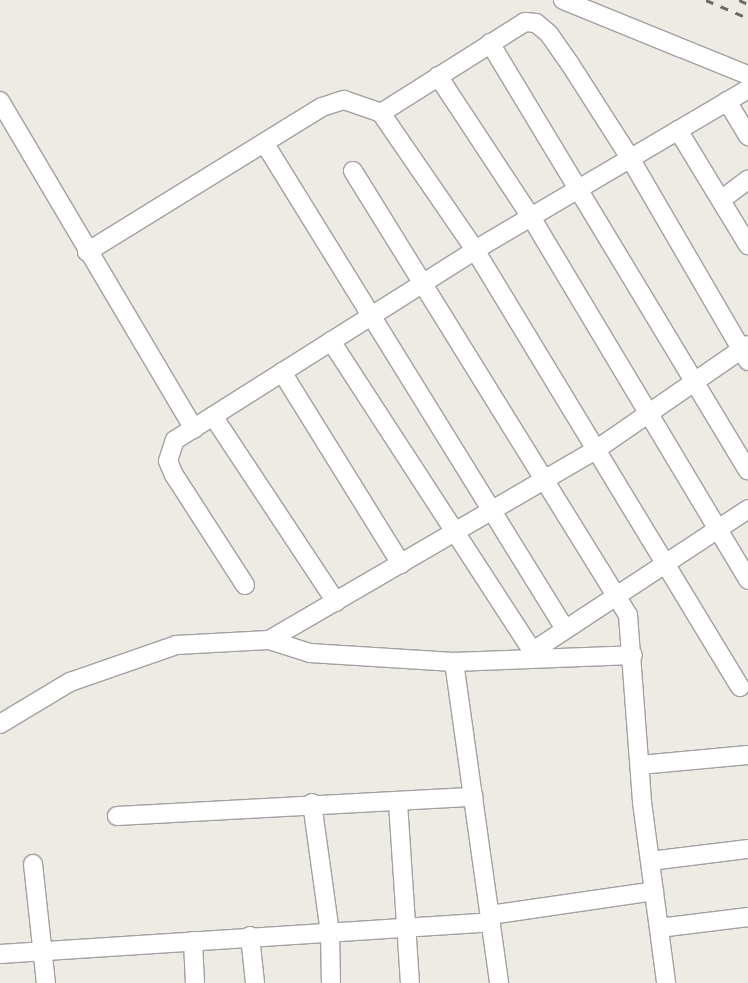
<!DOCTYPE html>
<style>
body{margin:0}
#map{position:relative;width:748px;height:983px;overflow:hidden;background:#eeeae4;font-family:"Public Sans",sans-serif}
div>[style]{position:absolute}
.roads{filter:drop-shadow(1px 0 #a1a1a1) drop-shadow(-1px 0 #a1a1a1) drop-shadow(0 1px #a1a1a1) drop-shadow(0 -1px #a1a1a1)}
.street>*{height:18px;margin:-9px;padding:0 9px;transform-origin:9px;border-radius:9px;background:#fff}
.rail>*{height:3px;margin-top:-1.5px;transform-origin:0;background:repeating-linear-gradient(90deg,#6b6b6b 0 8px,transparent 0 16px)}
span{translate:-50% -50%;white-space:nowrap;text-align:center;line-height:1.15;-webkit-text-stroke:3px #fff;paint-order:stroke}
</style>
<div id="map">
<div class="roads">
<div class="street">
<i style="left:563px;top:0;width:200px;rotate:22.1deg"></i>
<i style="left:490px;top:43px;width:499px;rotate:58.9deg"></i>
<i style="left:438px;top:76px;width:169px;rotate:56.6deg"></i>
<i style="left:531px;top:217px;width:423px;rotate:59.1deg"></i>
<i style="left:0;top:101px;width:381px;rotate:59.4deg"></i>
<i style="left:727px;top:101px;width:41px;rotate:59deg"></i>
<i style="left:381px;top:113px;width:166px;rotate:55.5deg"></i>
<i style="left:475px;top:250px;width:511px;rotate:58.77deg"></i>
<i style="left:678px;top:130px;width:135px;rotate:58.7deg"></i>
<i style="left:265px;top:144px;width:570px;rotate:58.26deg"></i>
<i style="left:353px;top:171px;width:522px;rotate:58.23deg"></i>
<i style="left:628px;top:615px;width:188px;rotate:85.7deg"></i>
<i style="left:642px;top:802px;width:183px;rotate:82.4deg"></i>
<i style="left:721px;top:200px;width:34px;rotate:-37deg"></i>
<i style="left:87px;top:252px;width:276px;rotate:-31.7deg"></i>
<i style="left:322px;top:107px;width:23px;rotate:-18deg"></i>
<i style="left:344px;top:100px;width:39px;rotate:19deg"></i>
<i style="left:381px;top:113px;width:170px;rotate:-32.3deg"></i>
<i style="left:525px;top:22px;width:11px;rotate:5deg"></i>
<i style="left:536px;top:23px;width:17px;rotate:40deg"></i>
<i style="left:549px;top:34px;width:37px;rotate:55deg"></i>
<i style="left:570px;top:64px;width:112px;rotate:57.4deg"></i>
<i style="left:630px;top:158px;width:235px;rotate:59.8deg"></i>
<i style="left:331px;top:341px;width:378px;rotate:57deg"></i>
<i style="left:282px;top:372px;width:226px;rotate:58.2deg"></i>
<i style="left:213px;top:416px;width:223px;rotate:56.5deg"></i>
<i style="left:245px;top:585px;width:131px;rotate:-122.8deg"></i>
<i style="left:174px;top:475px;width:15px;rotate:-113deg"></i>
<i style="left:168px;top:461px;width:22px;rotate:-72deg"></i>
<i style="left:175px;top:440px;width:355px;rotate:-32.3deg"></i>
<i style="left:475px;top:250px;width:317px;rotate:-30.5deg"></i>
<i style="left:269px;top:640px;width:380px;rotate:-30.2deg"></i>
<i style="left:597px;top:449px;width:183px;rotate:-34.6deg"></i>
<i style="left:533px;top:651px;width:258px;rotate:-33.4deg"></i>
<i style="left:454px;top:662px;width:324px;rotate:82deg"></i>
<i style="left:0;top:724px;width:82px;rotate:-31deg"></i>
<i style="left:70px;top:682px;width:112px;rotate:-19.2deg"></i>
<i style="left:176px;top:645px;width:93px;rotate:-3.1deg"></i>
<i style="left:269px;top:640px;width:43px;rotate:17.6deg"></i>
<i style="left:310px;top:653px;width:144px;rotate:3.6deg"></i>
<i style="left:454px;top:662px;width:179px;rotate:-2.2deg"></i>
<i style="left:640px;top:765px;width:108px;rotate:-5.3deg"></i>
<i style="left:312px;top:803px;width:130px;rotate:82.1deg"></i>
<i style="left:330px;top:932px;width:51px;rotate:88.9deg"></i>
<i style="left:398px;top:803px;width:180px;rotate:86.2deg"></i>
<i style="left:117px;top:816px;width:357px;rotate:-3.1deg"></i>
<i style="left:650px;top:861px;width:99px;rotate:-7deg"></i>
<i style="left:33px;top:864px;width:120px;rotate:83.8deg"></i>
<i style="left:490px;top:915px;width:166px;rotate:-8.3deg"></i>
<i style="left:659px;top:928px;width:90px;rotate:-7deg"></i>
<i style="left:250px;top:936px;width:47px;rotate:83.9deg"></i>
<i style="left:193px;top:941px;width:42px;rotate:87.3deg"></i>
<i style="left:0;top:954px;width:492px;rotate:-3.7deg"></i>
</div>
</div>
<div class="rail">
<i style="left:706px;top:0;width:46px;rotate:23.2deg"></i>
<i style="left:739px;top:0;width:10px;rotate:24deg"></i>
</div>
</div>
